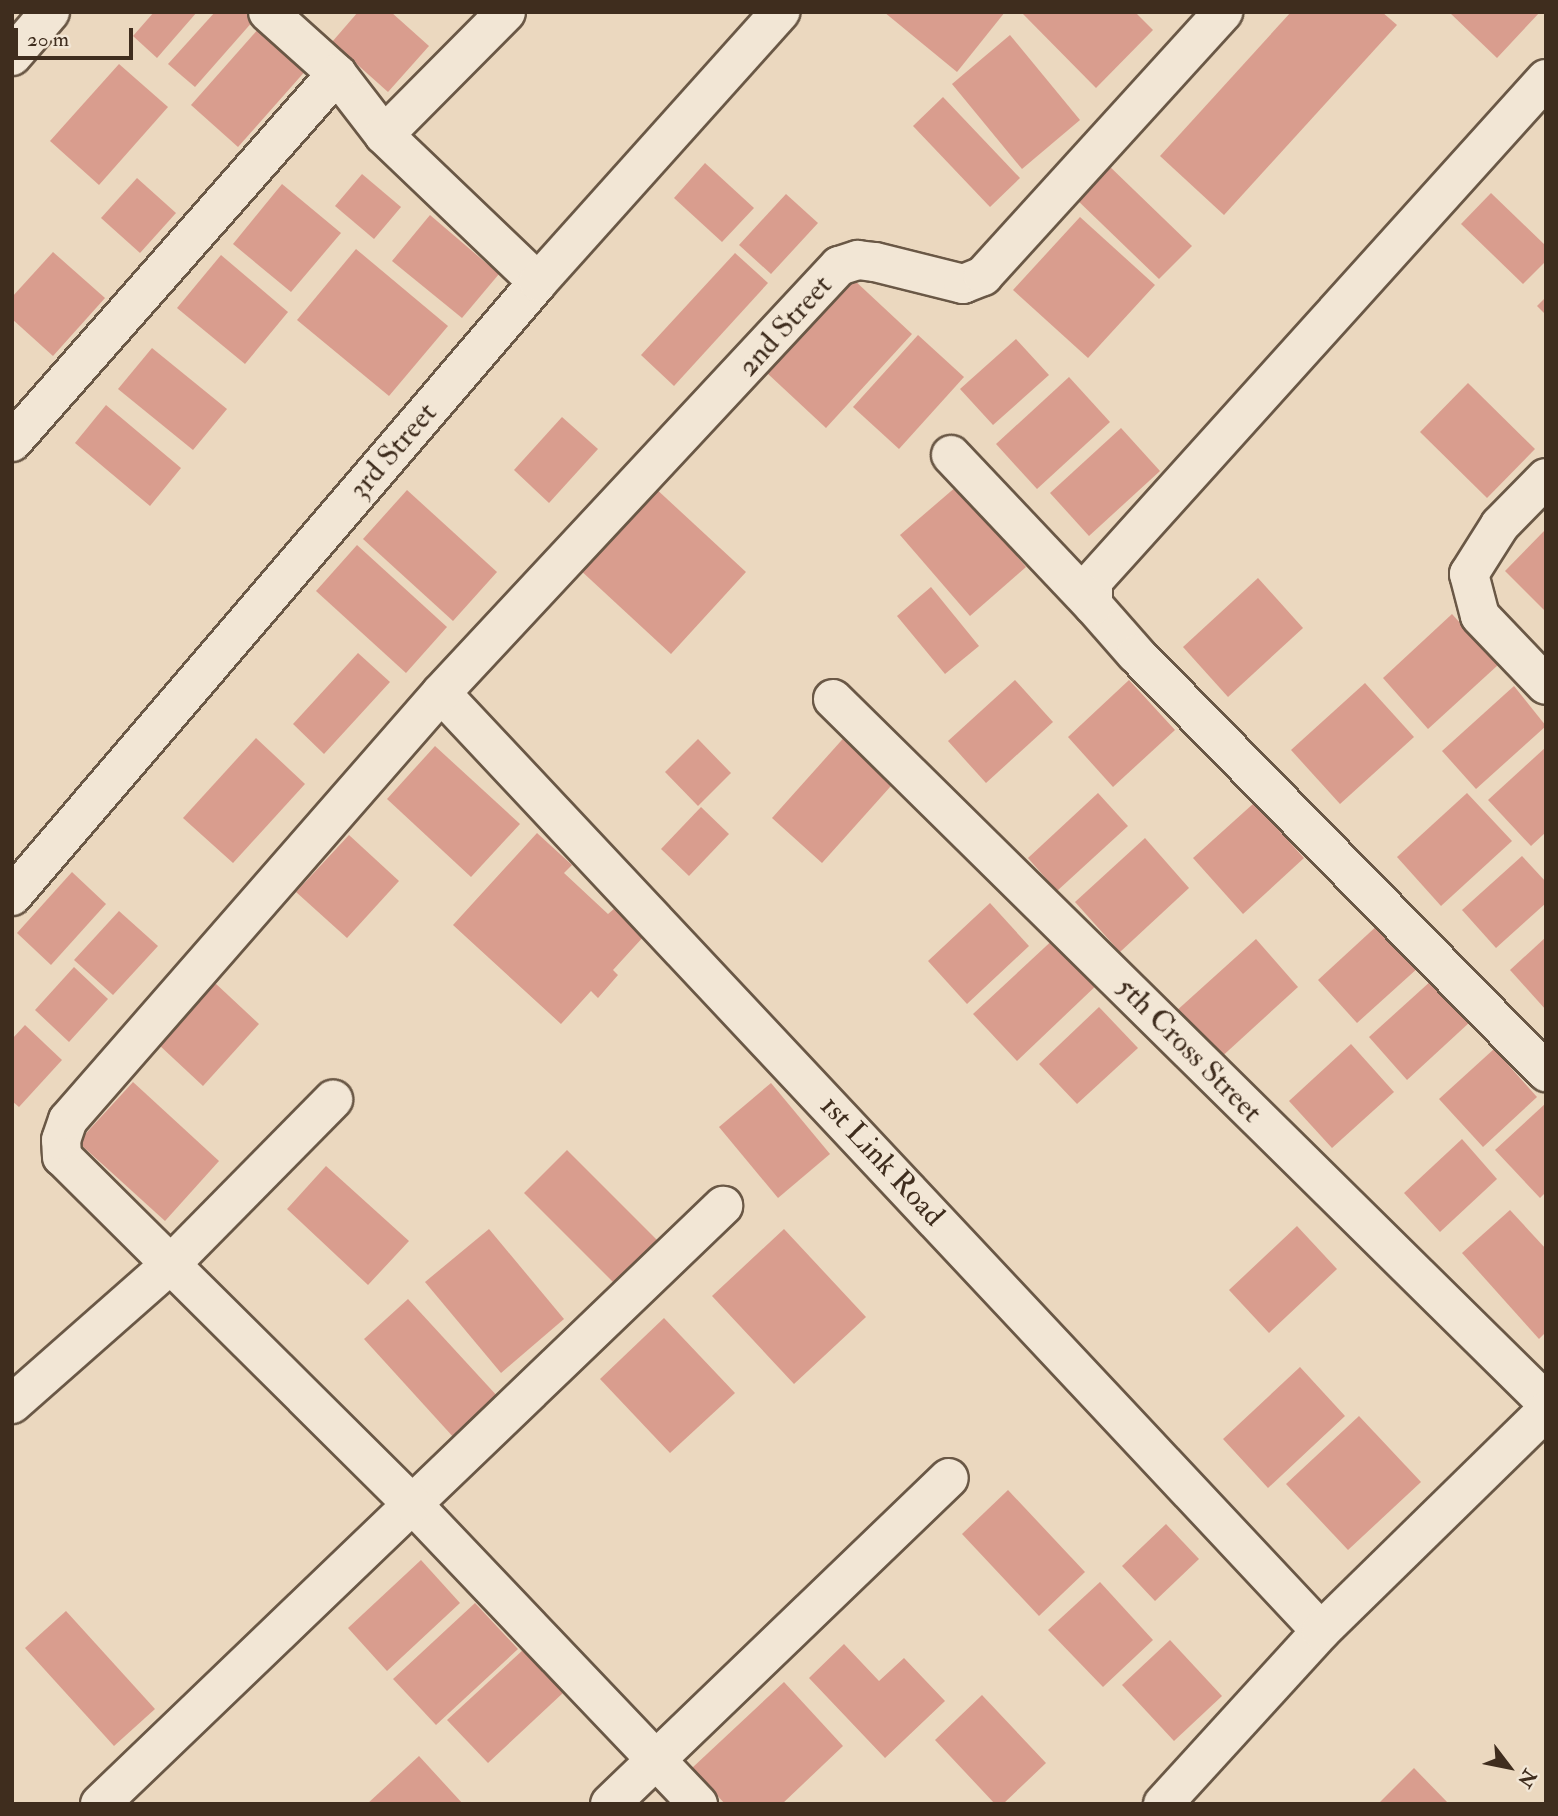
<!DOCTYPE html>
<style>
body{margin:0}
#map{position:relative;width:1558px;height:1816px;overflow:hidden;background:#ebd8bf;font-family:"IM FELL Double Pica",serif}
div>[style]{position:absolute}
.building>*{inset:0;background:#d99d8e}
.roads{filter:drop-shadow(2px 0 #6a5846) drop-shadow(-2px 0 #6a5846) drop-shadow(0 2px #6a5846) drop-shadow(0 -2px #6a5846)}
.minor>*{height:38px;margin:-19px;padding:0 19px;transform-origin:19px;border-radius:19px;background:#f2e6d5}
span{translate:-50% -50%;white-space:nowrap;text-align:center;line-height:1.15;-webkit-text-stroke:5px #f2e6d5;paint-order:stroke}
.street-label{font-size:30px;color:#3f2d1e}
.frame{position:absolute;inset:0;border:14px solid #3f2d1e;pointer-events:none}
.north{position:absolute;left:1474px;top:1732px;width:70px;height:70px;-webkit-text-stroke:5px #f2e6d5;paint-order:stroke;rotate:122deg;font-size:19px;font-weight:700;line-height:28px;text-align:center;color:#3f2d1e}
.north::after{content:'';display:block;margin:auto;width:24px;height:32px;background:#3f2d1e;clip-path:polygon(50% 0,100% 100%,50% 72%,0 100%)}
.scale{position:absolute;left:14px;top:28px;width:119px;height:32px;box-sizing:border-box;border:4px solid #3f2d1e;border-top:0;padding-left:9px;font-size:21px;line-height:24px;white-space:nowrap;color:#3f2d1e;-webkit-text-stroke:5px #f2e6d5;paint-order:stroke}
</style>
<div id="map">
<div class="building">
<i style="clip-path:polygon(154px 12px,197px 12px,157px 58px,133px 36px)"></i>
<i style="clip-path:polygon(215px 12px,246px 12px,254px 20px,195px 87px,168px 64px)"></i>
<i style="clip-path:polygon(358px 12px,391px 12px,429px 46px,388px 92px,332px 42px)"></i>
<i style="clip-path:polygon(884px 12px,1005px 12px,957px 72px)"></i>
<i style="clip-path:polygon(1021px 12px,1135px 12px,1153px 30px,1096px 88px)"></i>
<i style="clip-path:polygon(1291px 12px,1382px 12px,1397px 25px,1224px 215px,1160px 156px)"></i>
<i style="clip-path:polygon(1449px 12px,1540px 12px,1497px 58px)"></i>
<i style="clip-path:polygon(268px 18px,315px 60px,238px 147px,191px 105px)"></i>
<i style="clip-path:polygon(1010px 35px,1080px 120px,1022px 169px,952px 84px)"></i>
<i style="clip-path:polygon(119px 64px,168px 107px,99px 185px,50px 141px)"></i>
<i style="clip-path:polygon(943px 97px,1020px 178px,990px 207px,913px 126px)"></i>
<i style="clip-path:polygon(1105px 162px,1192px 246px,1159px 279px,1073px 196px)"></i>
<i style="clip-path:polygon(705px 163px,754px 208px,722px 242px,674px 198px)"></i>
<i style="clip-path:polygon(362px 174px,401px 207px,374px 239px,335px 206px)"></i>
<i style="clip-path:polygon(137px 178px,176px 213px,140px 253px,101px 218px)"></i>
<i style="clip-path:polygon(282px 184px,341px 233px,291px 292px,233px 244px)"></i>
<i style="clip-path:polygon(1491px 193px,1546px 246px,1546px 261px,1523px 284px,1461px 224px)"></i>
<i style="clip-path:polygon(786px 194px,818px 223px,771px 274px,739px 245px)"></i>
<i style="clip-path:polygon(430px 215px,499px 274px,462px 318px,392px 261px)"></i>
<i style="clip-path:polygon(1080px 217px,1155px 285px,1088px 358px,1013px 290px)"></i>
<i style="clip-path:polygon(356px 249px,448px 326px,389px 396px,297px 320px)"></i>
<i style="clip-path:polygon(53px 252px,105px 298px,53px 356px,12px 319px,12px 297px)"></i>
<i style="clip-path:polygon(735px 253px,768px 283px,674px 386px,641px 355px)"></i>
<i style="clip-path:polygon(221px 255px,288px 312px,245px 364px,177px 308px)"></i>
<i style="clip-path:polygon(853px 279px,912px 334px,826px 428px,767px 373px)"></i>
<i style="clip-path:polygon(1546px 297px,1546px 315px,1537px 306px)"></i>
<i style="clip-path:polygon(918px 335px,964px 377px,899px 449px,853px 407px)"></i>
<i style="clip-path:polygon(1016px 339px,1049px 375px,993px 425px,960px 389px)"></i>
<i style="clip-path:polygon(152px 348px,227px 409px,193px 450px,118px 389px)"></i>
<i style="clip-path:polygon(1069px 377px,1110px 422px,1037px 489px,996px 444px)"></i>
<i style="clip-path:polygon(1468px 383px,1535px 449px,1487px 498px,1420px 432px)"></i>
<i style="clip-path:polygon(106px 405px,181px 468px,150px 506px,75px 443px)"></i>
<i style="clip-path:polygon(562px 417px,598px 449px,549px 503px,514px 470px)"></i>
<i style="clip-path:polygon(1121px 428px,1160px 471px,1089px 536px,1050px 493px)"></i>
<i style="clip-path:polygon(653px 486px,746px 572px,671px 654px,578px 568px)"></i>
<i style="clip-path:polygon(957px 486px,1026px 567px,970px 616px,900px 535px)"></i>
<i style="clip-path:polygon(407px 490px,497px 572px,453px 621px,363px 539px)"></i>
<i style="clip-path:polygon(1546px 529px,1546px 612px,1505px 571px)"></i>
<i style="clip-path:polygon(357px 545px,447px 627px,406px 673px,316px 591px)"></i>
<i style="clip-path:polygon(1258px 578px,1303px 628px,1228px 697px,1183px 647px)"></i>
<i style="clip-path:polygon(931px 587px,979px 646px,945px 674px,897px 616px)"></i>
<i style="clip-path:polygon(1452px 614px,1498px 665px,1428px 729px,1383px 678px)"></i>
<i style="clip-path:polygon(358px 653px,390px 682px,324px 754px,293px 724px)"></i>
<i style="clip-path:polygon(1015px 680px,1053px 722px,986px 783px,948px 741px)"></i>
<i style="clip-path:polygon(1129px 680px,1175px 730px,1113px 787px,1068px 737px)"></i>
<i style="clip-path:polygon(1365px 683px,1414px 737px,1340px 804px,1291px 750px)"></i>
<i style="clip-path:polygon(1514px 686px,1546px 726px,1476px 789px,1442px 751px)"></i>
<i style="clip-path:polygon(849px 732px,899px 777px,822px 863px,772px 818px)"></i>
<i style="clip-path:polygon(256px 738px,305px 784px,233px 863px,183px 818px)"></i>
<i style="clip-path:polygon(698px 739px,731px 773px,698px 806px,665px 772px)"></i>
<i style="clip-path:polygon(435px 746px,520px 824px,471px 877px,387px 799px)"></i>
<i style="clip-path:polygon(1546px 747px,1546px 832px,1531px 846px,1488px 800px)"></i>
<i style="clip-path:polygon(1098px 793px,1128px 826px,1057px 891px,1028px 858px)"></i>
<i style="clip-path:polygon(1467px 793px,1512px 841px,1441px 906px,1397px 857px)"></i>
<i style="clip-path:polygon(1254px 803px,1304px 858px,1243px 914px,1193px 858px)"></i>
<i style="clip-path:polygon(701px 807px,729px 834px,689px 876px,661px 849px)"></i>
<i style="clip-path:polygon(537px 833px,572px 865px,564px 873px,608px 914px,615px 908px,645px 935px,613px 970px,618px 975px,598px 998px,591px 991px,561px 1024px,453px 925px)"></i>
<i style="clip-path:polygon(349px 835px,399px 881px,347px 938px,296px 892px)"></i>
<i style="clip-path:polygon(1145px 838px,1189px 888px,1120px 952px,1075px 902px)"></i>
<i style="clip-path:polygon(1522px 856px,1546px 882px,1546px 903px,1496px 948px,1462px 910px)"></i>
<i style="clip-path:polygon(72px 872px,106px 904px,51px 965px,17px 933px)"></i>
<i style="clip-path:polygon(990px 903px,1029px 946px,967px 1004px,928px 961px)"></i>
<i style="clip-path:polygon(119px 911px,158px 946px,113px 995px,74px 960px)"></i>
<i style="clip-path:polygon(1380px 923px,1419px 967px,1357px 1023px,1318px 980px)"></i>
<i style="clip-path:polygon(1058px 935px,1101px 981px,1017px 1061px,973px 1014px)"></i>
<i style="clip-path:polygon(1546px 937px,1546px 1010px,1510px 970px)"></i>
<i style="clip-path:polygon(1256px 939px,1298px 987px,1217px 1061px,1174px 1013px)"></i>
<i style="clip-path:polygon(74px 967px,108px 999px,69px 1042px,35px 1010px)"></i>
<i style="clip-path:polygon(1432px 980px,1470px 1022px,1407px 1080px,1369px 1037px)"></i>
<i style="clip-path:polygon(214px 982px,259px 1024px,203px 1086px,158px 1044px)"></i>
<i style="clip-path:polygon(1099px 1007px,1138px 1048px,1077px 1104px,1039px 1064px)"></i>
<i style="clip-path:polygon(25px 1025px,62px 1060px,19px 1107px,12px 1101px,12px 1039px)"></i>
<i style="clip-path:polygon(1351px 1044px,1394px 1092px,1332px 1148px,1289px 1101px)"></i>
<i style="clip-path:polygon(1494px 1049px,1537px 1097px,1483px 1147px,1439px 1099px)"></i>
<i style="clip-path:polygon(133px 1082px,219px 1161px,165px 1221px,78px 1142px)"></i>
<i style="clip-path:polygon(771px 1083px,830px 1154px,778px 1198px,719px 1127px)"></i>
<i style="clip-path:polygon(1546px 1103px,1546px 1192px,1540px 1198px,1495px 1150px)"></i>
<i style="clip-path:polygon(1462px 1139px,1497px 1179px,1440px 1232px,1404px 1193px)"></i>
<i style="clip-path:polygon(567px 1150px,662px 1245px,619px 1288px,524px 1193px)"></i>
<i style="clip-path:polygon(326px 1166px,409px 1241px,368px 1285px,287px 1209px)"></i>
<i style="clip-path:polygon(1510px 1210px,1546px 1249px,1546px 1332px,1539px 1339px,1462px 1253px)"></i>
<i style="clip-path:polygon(1297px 1226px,1337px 1269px,1269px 1333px,1229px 1290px)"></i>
<i style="clip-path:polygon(489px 1229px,564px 1319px,501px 1373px,425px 1282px)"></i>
<i style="clip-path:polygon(784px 1229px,866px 1317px,794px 1384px,712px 1296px)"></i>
<i style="clip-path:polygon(408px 1299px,499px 1398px,455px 1439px,364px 1339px)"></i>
<i style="clip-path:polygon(664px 1318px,735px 1393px,670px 1453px,600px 1379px)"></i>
<i style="clip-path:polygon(1300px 1367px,1345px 1416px,1268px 1488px,1223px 1439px)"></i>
<i style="clip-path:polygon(1359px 1416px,1421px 1482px,1348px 1550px,1286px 1484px)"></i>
<i style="clip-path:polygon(1008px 1490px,1085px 1572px,1039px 1616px,962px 1534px)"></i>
<i style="clip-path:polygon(1166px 1524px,1199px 1559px,1155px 1601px,1122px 1566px)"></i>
<i style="clip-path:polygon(421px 1560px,460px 1603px,387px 1671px,348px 1628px)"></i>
<i style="clip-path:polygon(1100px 1582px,1153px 1640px,1103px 1687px,1048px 1630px)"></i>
<i style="clip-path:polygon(475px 1603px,518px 1649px,436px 1725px,393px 1679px)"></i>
<i style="clip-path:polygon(66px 1611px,155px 1709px,114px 1746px,25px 1648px)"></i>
<i style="clip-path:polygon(1170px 1640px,1222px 1696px,1174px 1741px,1122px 1685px)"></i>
<i style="clip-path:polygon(844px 1644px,879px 1681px,904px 1658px,945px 1701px,885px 1758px,809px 1678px)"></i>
<i style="clip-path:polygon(524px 1649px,564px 1692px,488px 1763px,447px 1720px)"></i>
<i style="clip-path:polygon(784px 1682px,843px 1746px,782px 1804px,725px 1804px,692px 1768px)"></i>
<i style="clip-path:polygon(982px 1695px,1046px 1763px,1003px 1804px,995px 1804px,935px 1740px)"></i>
<i style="clip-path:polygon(419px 1756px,463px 1804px,367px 1804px)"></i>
<i style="clip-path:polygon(1414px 1768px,1449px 1804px,1378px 1804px)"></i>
</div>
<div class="roads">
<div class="minor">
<i style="left:268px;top:12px;width:93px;rotate:41.9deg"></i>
<i style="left:337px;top:74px;width:77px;rotate:52.4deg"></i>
<i style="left:384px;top:135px;width:213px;rotate:43.7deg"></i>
<i style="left:12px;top:56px;width:58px;rotate:-49.2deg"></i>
<i style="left:1546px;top:79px;width:676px;rotate:132.06deg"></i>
<i style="left:1093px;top:581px;width:24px;rotate:90deg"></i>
<i style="left:1093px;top:605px;width:65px;rotate:48.7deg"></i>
<i style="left:1136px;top:654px;width:586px;rotate:45.55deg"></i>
<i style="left:384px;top:135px;width:173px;rotate:-45.2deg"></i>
<i style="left:12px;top:442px;width:491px;rotate:-48.6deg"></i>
<i style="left:951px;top:455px;width:207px;rotate:46.6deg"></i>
<i style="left:1546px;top:478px;width:66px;rotate:134.4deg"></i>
<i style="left:1500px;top:525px;width:58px;rotate:122.3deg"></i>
<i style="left:1469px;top:574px;width:43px;rotate:75.3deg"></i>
<i style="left:1480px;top:616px;width:95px;rotate:46.3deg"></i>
<i style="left:441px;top:693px;width:1286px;rotate:46.83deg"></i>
<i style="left:833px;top:699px;width:1001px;rotate:44.6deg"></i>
<i style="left:12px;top:896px;width:808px;rotate:-49.41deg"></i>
<i style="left:538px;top:282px;width:363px;rotate:-48.1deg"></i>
<i style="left:12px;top:1404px;width:212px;rotate:-41.4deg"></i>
<i style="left:171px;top:1264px;width:231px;rotate:-45.4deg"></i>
<i style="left:100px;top:1804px;width:864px;rotate:-43.83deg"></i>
<i style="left:610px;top:1804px;width:470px;rotate:-43.9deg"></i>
<i style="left:698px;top:1804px;width:414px;rotate:-133.6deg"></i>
<i style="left:412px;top:1504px;width:493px;rotate:-135.2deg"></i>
<i style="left:62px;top:1157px;width:17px;rotate:-93deg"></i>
<i style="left:61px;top:1140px;width:21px;rotate:-71deg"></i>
<i style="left:68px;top:1120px;width:567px;rotate:-48.86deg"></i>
<i style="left:441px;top:693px;width:584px;rotate:-47.01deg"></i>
<i style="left:839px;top:266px;width:20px;rotate:-18deg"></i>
<i style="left:858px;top:260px;width:17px;rotate:7deg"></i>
<i style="left:875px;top:262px;width:91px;rotate:14deg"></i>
<i style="left:963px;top:284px;width:22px;rotate:-22deg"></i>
<i style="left:983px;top:276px;width:357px;rotate:-47.7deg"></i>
<i style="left:1163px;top:1804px;width:234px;rotate:-47.6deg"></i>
<i style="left:1321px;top:1631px;width:315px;rotate:-44.4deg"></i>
</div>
</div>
<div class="street-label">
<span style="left:785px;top:326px;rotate:-48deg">2nd Street</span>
<span style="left:393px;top:451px;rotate:-49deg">3rd Street</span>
<span style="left:1189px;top:1050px;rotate:45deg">5th Cross Street</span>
<span style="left:882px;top:1161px;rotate:47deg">1st Link Road</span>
</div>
<div class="frame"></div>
<div class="north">N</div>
<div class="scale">20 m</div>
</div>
